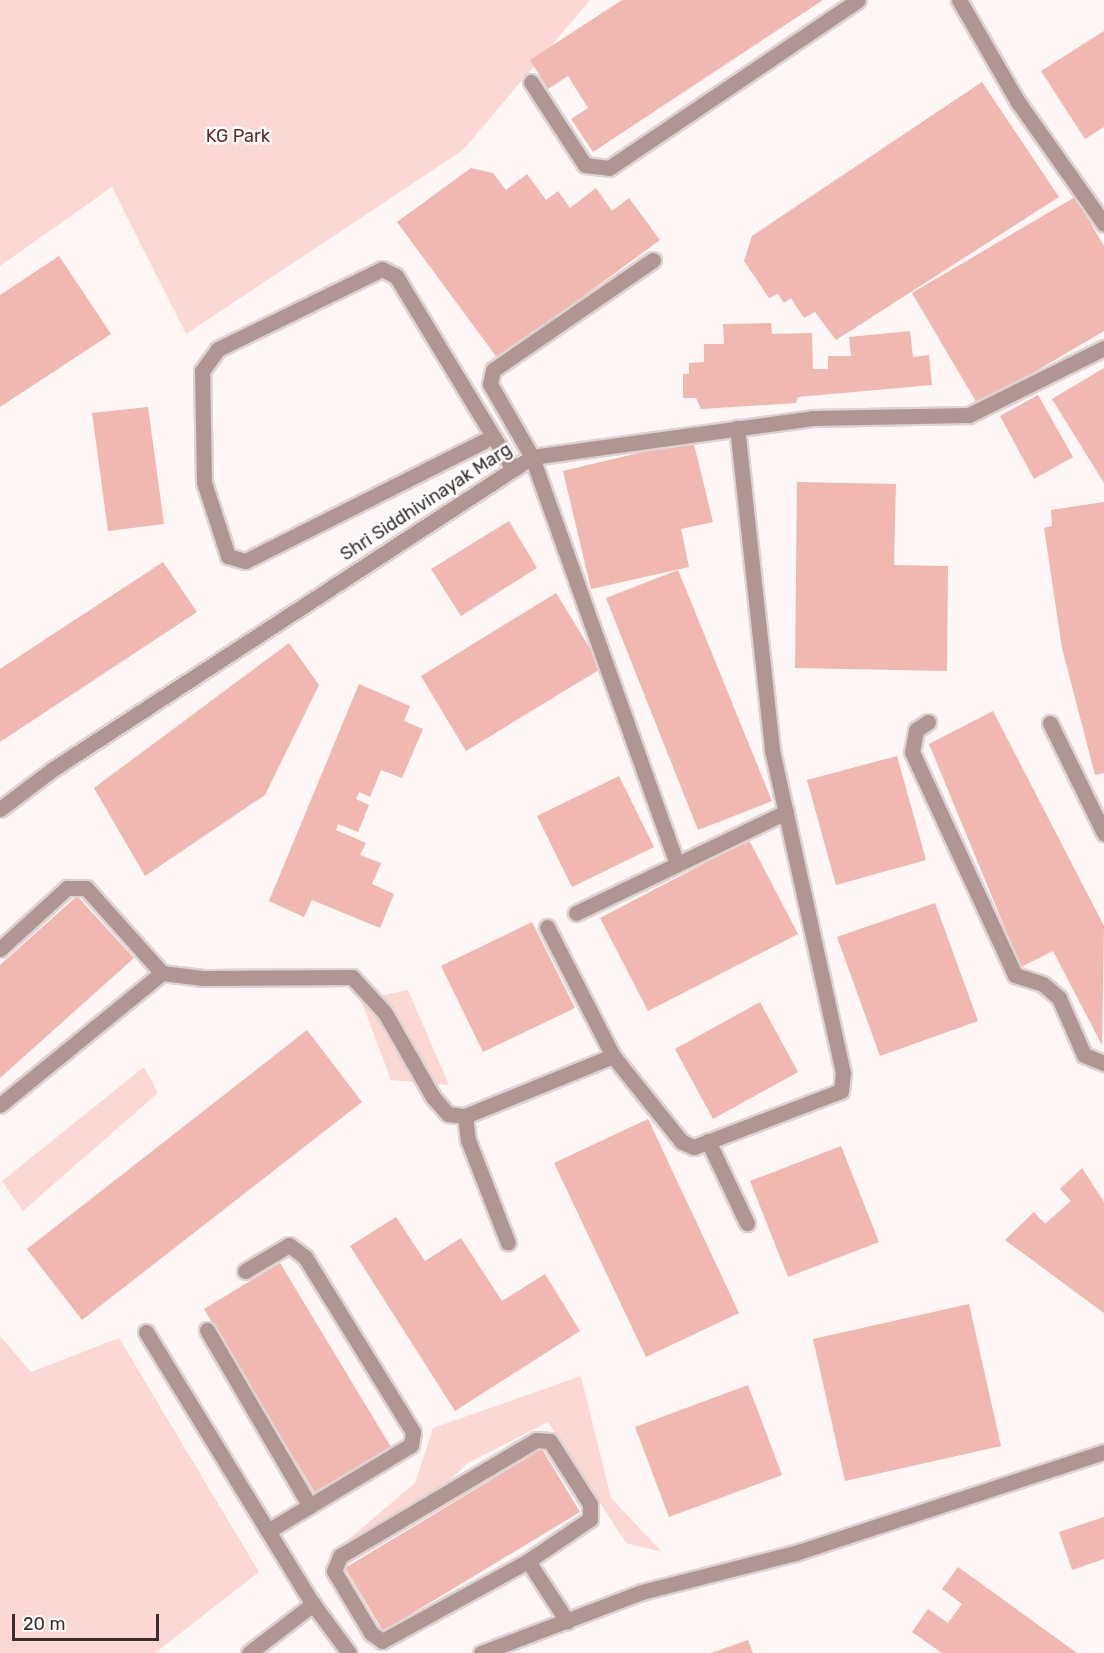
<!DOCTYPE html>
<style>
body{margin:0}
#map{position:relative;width:1104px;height:1653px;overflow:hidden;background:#fff7f6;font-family:Rubik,sans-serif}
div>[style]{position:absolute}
.green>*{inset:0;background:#fcd8d4}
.building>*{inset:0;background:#f1b7b1}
.roads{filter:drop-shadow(2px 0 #dcd3d2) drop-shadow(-2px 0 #dcd3d2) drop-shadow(0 2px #dcd3d2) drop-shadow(0 -2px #dcd3d2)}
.street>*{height:15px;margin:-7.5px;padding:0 7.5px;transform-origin:7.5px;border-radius:7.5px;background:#af9693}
span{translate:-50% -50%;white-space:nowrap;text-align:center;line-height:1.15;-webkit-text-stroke:5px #fff;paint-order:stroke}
.park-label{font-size:18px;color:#6c2825}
.street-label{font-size:18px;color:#3b2d2c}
.scale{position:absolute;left:12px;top:1614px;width:147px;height:27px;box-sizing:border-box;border:3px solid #3b2d2c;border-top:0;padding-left:8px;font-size:18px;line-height:21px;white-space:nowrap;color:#3b2d2c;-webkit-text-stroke:4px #fff;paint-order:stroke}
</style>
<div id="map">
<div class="green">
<i style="clip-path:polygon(0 0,590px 0,463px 150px,186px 334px,112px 187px,0 266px)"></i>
<i style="clip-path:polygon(408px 990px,449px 1085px,391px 1080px,361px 1000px)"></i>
<i style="clip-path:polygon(144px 1067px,158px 1093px,23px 1211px,2px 1181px)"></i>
<i style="clip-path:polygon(0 1336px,31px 1372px,119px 1338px,259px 1572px,155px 1653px,0 1653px)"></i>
<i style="clip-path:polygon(581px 1376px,611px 1498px,662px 1552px,626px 1543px,548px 1422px,468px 1463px,382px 1543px,343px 1544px,415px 1483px,433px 1428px)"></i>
</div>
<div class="building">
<i style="clip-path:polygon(622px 0,823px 0,593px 152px,571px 119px,588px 108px,568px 76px,548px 89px,530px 60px)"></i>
<i style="clip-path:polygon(1104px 31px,1104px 127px,1085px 139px,1041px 71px)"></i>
<i style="clip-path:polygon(982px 82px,1059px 197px,836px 340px,815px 312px,804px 318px,791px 298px,784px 303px,778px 294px,769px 298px,744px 261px,752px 236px)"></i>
<i style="clip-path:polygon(471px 168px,493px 173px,506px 190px,527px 174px,546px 200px,558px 191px,570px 208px,596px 188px,612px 211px,629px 198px,660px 240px,498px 359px,397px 222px)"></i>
<i style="clip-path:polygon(1075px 197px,1104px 246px,1104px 331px,978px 405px,912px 293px)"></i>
<i style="clip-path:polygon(59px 256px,111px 334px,0 407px,0 295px)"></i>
<i style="clip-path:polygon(771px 323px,772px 334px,812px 333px,813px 369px,828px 369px,828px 356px,851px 356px,849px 337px,910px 331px,913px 357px,929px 355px,932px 385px,798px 397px,796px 403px,701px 409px,696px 398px,683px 398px,683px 374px,689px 374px,689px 363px,704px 362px,704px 344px,724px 344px,723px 324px)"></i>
<i style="clip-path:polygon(1104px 368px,1104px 483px,1052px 399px)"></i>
<i style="clip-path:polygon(1038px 395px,1073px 457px,1034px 479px,1000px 416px)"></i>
<i style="clip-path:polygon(148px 407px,164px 524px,108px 531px,92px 413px)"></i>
<i style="clip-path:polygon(693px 440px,713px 522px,681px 529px,689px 567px,591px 589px,563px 471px)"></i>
<i style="clip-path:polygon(797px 482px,896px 484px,894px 565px,948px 566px,947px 671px,795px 668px)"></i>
<i style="clip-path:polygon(1104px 502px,1104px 773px,1095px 775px,1062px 648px,1044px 528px,1052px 526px,1051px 510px)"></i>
<i style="clip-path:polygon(509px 521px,537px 568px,461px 616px,431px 569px)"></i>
<i style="clip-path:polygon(163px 562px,197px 612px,0 742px,0 669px)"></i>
<i style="clip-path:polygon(678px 570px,772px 801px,698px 830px,606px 598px)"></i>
<i style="clip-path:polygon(556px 593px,602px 668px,466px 751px,421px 676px)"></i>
<i style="clip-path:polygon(289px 643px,319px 685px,265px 795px,145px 876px,94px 788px)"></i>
<i style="clip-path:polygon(359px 684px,410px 706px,404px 721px,423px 729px,402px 778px,381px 770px,370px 797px,359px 792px,356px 799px,369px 805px,358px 832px,338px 824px,336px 830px,366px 843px,360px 855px,381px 863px,372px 884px,394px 894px,380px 928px,312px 900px,304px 917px,269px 901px)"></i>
<i style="clip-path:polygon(993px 711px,1104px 926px,1102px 1045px,1053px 951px,1021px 967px,929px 744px)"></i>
<i style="clip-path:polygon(897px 756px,926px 860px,836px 885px,807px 780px)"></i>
<i style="clip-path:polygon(619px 776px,654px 847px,572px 887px,537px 816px)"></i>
<i style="clip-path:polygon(749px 840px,798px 934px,648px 1011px,600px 918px)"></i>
<i style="clip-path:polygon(77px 896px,134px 958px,0 1078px,0 965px)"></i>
<i style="clip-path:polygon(935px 903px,978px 1021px,880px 1056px,837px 937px)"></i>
<i style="clip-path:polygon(532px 922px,575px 1008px,483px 1052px,441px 966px)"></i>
<i style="clip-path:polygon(760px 1002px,798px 1072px,713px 1119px,675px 1049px)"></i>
<i style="clip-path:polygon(307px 1030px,362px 1102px,82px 1320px,27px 1249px)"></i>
<i style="clip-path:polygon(648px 1119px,739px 1313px,646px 1357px,554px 1163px)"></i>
<i style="clip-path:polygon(841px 1146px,879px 1242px,788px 1277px,750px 1181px)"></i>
<i style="clip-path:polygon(1082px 1168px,1104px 1202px,1104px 1313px,1005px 1240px,1034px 1212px,1045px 1224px,1071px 1201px,1060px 1189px)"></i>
<i style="clip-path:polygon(396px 1217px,425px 1261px,461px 1238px,502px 1301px,545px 1274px,580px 1331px,455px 1411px,350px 1246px)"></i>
<i style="clip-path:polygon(280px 1263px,391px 1447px,315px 1493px,204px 1309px)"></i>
<i style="clip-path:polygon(969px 1304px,1001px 1446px,845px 1481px,813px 1339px)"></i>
<i style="clip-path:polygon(748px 1385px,782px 1475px,669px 1517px,635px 1427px)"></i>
<i style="clip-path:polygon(542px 1449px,580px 1512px,383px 1631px,345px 1568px)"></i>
<i style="clip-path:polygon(1104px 1517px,1104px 1559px,1072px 1570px,1059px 1532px)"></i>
<i style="clip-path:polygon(958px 1567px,1077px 1653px,942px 1653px,912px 1632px,928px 1609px,948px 1623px,962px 1604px,942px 1589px)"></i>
<i style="clip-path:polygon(748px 1640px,753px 1653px,711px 1653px)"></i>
</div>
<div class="roads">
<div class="street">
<i style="left:959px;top:0;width:118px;rotate:60deg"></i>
<i style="left:1018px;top:102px;width:149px;rotate:54.8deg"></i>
<i style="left:531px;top:82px;width:99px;rotate:57deg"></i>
<i style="left:585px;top:165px;width:24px;rotate:7deg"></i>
<i style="left:609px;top:168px;width:300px;rotate:-34deg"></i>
<i style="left:653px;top:260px;width:194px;rotate:145.5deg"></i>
<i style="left:493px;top:370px;width:14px;rotate:102deg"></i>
<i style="left:490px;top:384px;width:84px;rotate:60.1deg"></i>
<i style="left:532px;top:457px;width:429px;rotate:70.4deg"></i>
<i style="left:484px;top:441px;width:267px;rotate:153.3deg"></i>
<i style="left:245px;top:561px;width:18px;rotate:-164deg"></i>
<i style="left:228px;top:556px;width:78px;rotate:-108deg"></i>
<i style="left:204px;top:482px;width:111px;rotate:-91deg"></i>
<i style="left:202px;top:371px;width:27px;rotate:-54deg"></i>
<i style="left:218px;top:349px;width:182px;rotate:-26deg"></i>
<i style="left:382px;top:269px;width:16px;rotate:27deg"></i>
<i style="left:396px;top:276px;width:226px;rotate:58.8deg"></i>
<i style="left:928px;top:722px;width:14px;rotate:146deg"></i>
<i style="left:916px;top:730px;width:22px;rotate:100deg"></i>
<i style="left:912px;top:752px;width:246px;rotate:65.2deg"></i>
<i style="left:1015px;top:975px;width:29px;rotate:18deg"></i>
<i style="left:1043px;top:984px;width:21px;rotate:41deg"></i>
<i style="left:1059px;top:998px;width:62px;rotate:66.3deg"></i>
<i style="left:1084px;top:1055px;width:22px;rotate:22deg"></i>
<i style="left:1050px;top:723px;width:123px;rotate:63.9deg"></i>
<i style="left:0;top:809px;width:66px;rotate:-37deg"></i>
<i style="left:53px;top:769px;width:572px;rotate:-33.08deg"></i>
<i style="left:532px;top:457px;width:283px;rotate:-7.9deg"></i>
<i style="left:812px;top:418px;width:157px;rotate:-1.1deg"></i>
<i style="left:969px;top:415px;width:151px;rotate:-26.4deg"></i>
<i style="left:576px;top:913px;width:233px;rotate:-25.7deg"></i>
<i style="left:547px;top:927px;width:145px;rotate:62.9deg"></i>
<i style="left:0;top:949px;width:91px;rotate:-42.3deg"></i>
<i style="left:67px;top:888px;width:19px"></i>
<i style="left:86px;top:888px;width:114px;rotate:48.2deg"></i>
<i style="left:0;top:1105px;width:209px;rotate:-39.2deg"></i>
<i style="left:162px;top:973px;width:41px;rotate:7deg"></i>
<i style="left:203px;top:978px;width:149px;rotate:-0.4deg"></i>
<i style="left:352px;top:977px;width:49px;rotate:47.5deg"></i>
<i style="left:385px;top:1013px;width:97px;rotate:60.3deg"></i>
<i style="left:433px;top:1097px;width:23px;rotate:49deg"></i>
<i style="left:448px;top:1114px;width:17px;rotate:7deg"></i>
<i style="left:465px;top:1116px;width:160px;rotate:-22.1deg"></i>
<i style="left:613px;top:1056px;width:110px;rotate:51.3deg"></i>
<i style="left:682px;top:1142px;width:13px;rotate:23deg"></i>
<i style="left:694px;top:1147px;width:157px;rotate:-20.9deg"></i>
<i style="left:841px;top:1091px;width:18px;rotate:-84deg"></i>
<i style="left:843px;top:1073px;width:332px;rotate:-102.4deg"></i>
<i style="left:772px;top:749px;width:323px;rotate:-96.2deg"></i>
<i style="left:465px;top:1116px;width:24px;rotate:83deg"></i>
<i style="left:468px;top:1140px;width:110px;rotate:68.8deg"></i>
<i style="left:708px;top:1141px;width:91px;rotate:64.6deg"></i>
<i style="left:245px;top:1271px;width:51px;rotate:-30.6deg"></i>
<i style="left:289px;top:1245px;width:20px;rotate:37deg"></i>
<i style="left:305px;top:1257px;width:206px;rotate:58.3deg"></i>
<i style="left:413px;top:1432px;width:13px;rotate:99deg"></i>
<i style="left:411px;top:1445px;width:167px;rotate:149deg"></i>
<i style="left:207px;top:1330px;width:204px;rotate:59.7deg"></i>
<i style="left:146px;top:1332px;width:319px;rotate:58.5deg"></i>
<i style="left:313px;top:1604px;width:61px;rotate:53.7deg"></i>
<i style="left:528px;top:1561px;width:166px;rotate:151.3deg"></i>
<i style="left:382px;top:1641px;width:14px;rotate:-144deg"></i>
<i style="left:371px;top:1633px;width:72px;rotate:-120.8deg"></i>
<i style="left:334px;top:1571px;width:16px;rotate:-68deg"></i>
<i style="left:340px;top:1556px;width:228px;rotate:-30.6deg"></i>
<i style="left:536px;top:1440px;width:14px;rotate:4deg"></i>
<i style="left:550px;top:1441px;width:75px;rotate:57.6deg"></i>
<i style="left:590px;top:1504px;width:15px;rotate:90deg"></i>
<i style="left:590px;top:1519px;width:75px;rotate:145.9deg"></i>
<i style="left:528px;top:1561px;width:72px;rotate:57deg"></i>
<i style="left:249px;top:1653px;width:81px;rotate:-37.4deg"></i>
<i style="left:481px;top:1653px;width:172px;rotate:-20.8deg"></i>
<i style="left:642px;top:1592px;width:158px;rotate:-14.3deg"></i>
<i style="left:795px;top:1553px;width:325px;rotate:-18.1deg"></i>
</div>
</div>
<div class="park-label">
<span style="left:238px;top:136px">KG Park</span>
</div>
<div class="street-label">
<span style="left:426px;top:502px;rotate:-33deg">Shri Siddhivinayak Marg</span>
</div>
<div class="scale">20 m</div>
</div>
